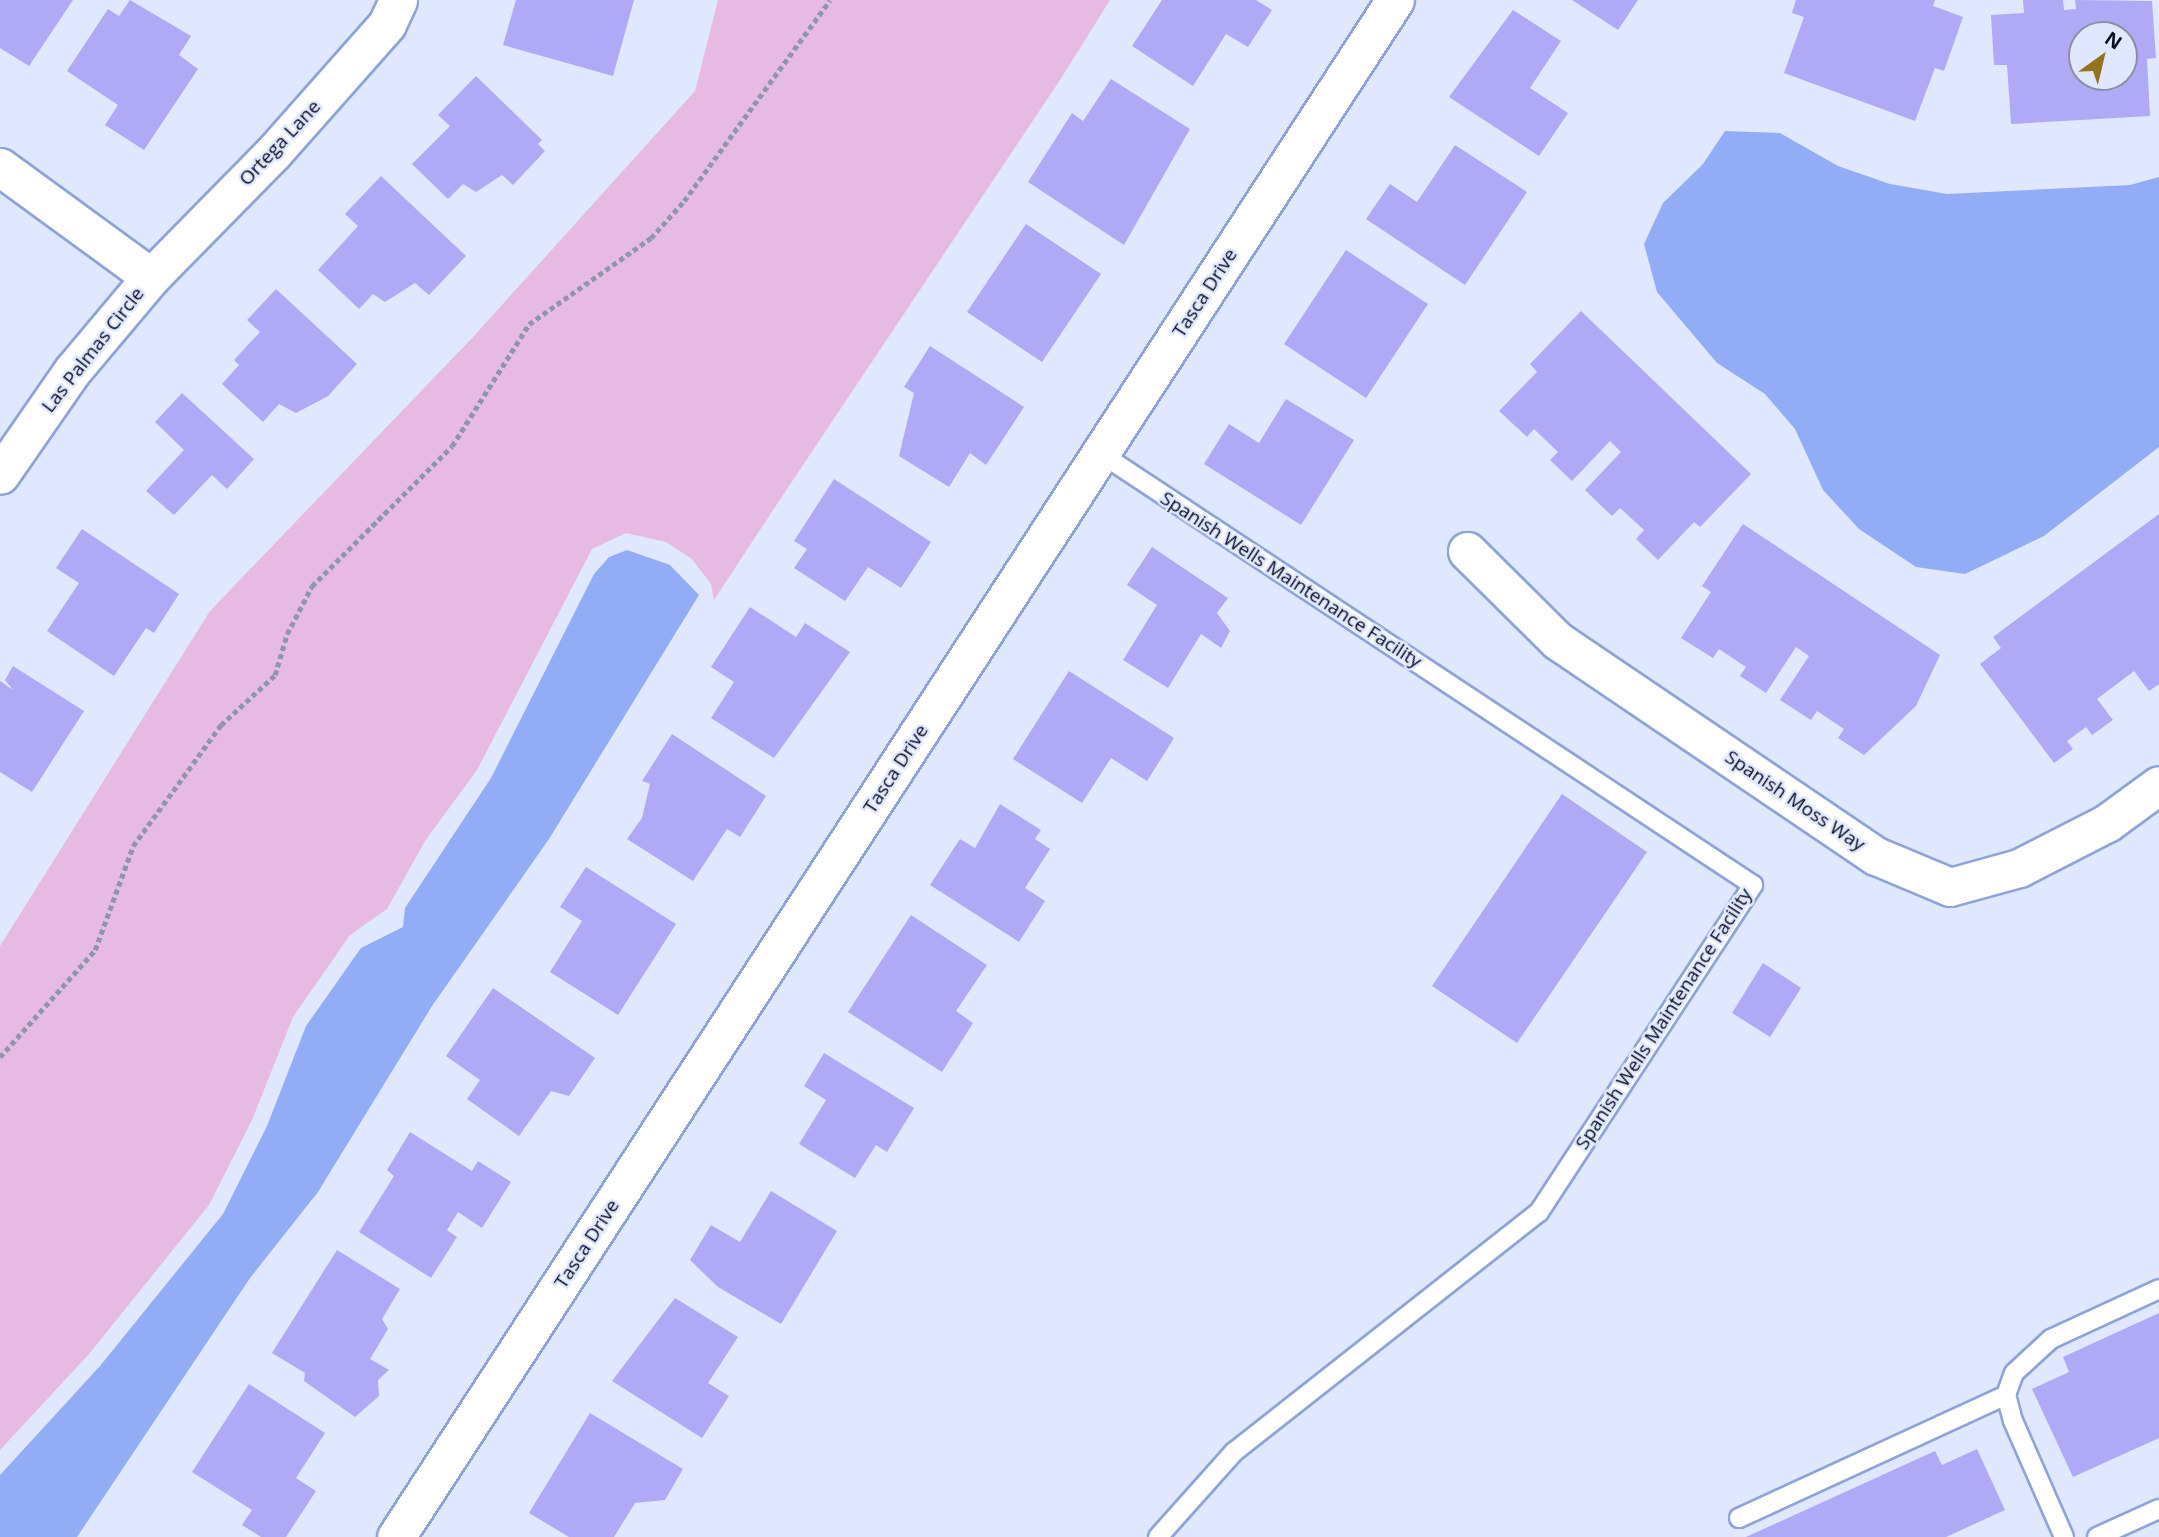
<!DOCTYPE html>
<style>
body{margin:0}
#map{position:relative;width:2159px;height:1537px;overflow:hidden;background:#dfe8ff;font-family:"Open Sans",sans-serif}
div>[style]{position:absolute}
.green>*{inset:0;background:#e6bae3}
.water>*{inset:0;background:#92adf5}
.building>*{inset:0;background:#b0a9f6}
.path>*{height:4.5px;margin-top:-2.25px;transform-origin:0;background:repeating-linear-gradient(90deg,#8e96ac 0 5px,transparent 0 8.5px)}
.roads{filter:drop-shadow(2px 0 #8ea3d8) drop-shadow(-2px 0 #8ea3d8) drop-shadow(0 2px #8ea3d8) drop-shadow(0 -2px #8ea3d8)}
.lane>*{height:18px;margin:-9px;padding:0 9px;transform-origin:9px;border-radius:9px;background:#fff}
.street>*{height:37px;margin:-18.5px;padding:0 18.5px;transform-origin:18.5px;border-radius:18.5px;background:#fff}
span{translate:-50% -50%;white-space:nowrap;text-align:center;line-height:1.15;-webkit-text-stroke:5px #dfe8ff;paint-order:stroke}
.street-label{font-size:19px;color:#070d20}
.north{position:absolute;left:2068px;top:21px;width:70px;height:70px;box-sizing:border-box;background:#dfe8ff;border:2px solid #8990a6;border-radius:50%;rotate:34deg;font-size:19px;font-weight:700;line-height:28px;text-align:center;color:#070d20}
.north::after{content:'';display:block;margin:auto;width:24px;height:32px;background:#93741c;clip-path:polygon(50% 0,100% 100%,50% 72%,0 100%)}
</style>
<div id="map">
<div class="green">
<i style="clip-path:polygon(718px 0,1110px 0,1060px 80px,779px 501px,714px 600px,711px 584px,692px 559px,666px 542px,626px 533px,592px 549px,477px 770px,425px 841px,387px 909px,350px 935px,293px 1017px,252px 1120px,209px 1205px,89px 1354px,0 1450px,0 946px,210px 611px,474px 336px,695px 91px)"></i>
</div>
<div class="water">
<i style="clip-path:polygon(1725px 131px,1780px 133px,1838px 166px,1890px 184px,1947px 194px,2130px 185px,2159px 177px,2159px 447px,2044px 536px,1965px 574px,1916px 567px,1859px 529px,1823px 490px,1795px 429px,1765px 394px,1717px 363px,1657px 292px,1644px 244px,1663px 203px,1703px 164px)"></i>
<i style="clip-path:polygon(627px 550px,670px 565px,699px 595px,549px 839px,432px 1006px,318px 1192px,250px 1278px,77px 1537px,0 1537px,0 1475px,100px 1366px,223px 1214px,267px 1126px,306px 1026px,361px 948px,403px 927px,405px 908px,491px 778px,594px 574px,609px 557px)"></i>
</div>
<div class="building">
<i style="clip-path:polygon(0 0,73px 0,29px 66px,0 48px)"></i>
<i style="clip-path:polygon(130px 0,191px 36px,179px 55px,198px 69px,144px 150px,105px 125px,118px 105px,67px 71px,108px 9px,119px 16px)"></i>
<i style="clip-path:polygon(516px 0,634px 0,613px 76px,503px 45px)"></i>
<i style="clip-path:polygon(1162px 0,1256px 0,1272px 10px,1248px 47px,1226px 34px,1193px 86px,1132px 46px)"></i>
<i style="clip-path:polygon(1572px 0,1638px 0,1618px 30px)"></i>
<i style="clip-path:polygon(1796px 0,1935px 0,1933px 6px,1963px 17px,1944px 71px,1935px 68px,1915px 121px,1784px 73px,1804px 17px,1792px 13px)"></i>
<i style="clip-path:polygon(evenodd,2023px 0,2063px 0,2064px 10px,2076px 9px,2075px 0,2152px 1px,2156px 58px,2147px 59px,2150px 116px,2011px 124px,2007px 65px,1994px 65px,1991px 15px,2024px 13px,2023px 0,2082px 35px,2124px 35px,2124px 77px,2082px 77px,2082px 35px)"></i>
<i style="clip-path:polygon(1513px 10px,1561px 41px,1530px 88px,1568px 113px,1539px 156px,1449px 97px)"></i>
<i style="clip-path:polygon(476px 76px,542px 140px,538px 144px,545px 151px,513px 185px,502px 175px,476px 192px,463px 184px,448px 199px,412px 164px,450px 126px,438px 115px)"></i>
<i style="clip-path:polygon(1111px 79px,1190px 129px,1124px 245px,1028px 182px,1072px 113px,1083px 121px)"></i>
<i style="clip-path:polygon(1455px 145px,1527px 192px,1465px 285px,1366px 219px,1390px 184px,1417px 202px)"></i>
<i style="clip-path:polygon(381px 176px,466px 256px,429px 295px,415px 283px,385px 302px,373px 294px,359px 309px,318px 270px,358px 226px,345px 214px)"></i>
<i style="clip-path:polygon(1026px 224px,1101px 274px,1042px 362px,967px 312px)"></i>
<i style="clip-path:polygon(1346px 250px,1428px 304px,1366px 398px,1284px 344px)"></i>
<i style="clip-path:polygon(276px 289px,357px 364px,328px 396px,296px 413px,279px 404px,263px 422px,222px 384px,239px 365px,234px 360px,260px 332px,247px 320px)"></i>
<i style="clip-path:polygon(1581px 311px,1751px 474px,1700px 527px,1694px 522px,1658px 560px,1636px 539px,1644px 530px,1620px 508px,1612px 516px,1585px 490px,1621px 452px,1610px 441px,1572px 481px,1550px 460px,1558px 452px,1534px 429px,1527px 437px,1499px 411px,1537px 372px,1530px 364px)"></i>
<i style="clip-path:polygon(930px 346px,1024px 407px,986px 465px,970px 453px,949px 487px,899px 456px,914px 393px,904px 387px)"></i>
<i style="clip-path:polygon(182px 393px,254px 459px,227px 489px,212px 475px,174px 515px,146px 491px,184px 450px,155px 422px)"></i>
<i style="clip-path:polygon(1286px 399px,1354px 440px,1301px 525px,1204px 464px,1229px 424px,1259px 443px)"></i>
<i style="clip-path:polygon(834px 479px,931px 542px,901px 588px,868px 567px,845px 601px,794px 568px,807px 549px,794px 541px)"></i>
<i style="clip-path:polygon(2159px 514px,2159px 684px,2149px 691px,2134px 671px,2097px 699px,2113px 720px,2092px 735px,2086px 727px,2067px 741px,2073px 749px,2054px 763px,1980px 664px,2001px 648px,1993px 637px)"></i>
<i style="clip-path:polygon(1743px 524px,1940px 655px,1916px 706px,1864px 755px,1838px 738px,1844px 729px,1817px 711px,1811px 720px,1780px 700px,1809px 656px,1796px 647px,1766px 693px,1740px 676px,1746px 667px,1719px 649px,1713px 658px,1681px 638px,1711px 592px,1702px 586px)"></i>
<i style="clip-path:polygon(82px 529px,179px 594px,154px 633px,146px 628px,114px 676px,47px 631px,79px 583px,56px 568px)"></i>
<i style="clip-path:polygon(1152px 547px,1228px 598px,1217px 613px,1230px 631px,1221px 648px,1201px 634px,1168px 688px,1123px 660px,1157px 605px,1127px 585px)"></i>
<i style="clip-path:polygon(750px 607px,796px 637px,805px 623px,850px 652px,774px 758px,711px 718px,734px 682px,711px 667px)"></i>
<i style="clip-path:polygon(13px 666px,84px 711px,32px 792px,0 772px,0 681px,13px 690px,5px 680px)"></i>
<i style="clip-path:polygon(1069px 671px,1174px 738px,1147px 781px,1111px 758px,1082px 803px,1013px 759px)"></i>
<i style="clip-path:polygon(672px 734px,766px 796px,740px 837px,727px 829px,693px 881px,627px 839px,642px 818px,650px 784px,642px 781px)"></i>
<i style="clip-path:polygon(1562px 794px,1647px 852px,1517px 1043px,1432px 986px)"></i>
<i style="clip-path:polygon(1000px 804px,1041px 830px,1035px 839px,1050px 849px,1025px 888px,1045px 901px,1019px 942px,930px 885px,960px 839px,975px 848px)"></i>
<i style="clip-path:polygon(586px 867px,676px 924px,618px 1015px,550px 972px,582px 921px,560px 907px)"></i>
<i style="clip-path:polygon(911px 915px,987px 965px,956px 1011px,973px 1023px,942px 1072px,848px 1012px)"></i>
<i style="clip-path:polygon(1763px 963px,1801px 988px,1770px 1037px,1732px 1013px)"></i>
<i style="clip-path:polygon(493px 988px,595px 1058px,569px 1096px,551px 1091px,519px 1136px,467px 1099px,480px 1080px,446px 1056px)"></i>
<i style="clip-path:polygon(824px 1053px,914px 1108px,887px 1152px,876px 1145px,855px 1178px,799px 1144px,826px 1100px,804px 1086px)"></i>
<i style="clip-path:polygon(410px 1132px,472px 1171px,478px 1161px,511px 1182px,482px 1228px,458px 1212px,447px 1230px,457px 1237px,431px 1278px,359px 1232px,394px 1176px,387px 1170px)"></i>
<i style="clip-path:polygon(771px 1191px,837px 1231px,781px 1324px,718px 1287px,690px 1260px,711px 1225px,740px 1242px)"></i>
<i style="clip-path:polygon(337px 1250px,400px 1289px,382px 1319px,388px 1329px,370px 1359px,389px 1370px,378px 1380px,379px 1396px,355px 1417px,304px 1381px,305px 1373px,272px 1353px)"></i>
<i style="clip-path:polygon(675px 1298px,738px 1337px,708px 1383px,729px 1396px,702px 1438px,612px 1381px)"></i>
<i style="clip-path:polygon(2159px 1313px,2159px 1438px,2073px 1477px,2032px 1389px,2069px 1372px,2063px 1357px)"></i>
<i style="clip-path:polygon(249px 1384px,325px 1433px,296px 1478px,316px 1491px,286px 1537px,261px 1537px,242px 1525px,252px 1510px,192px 1472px)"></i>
<i style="clip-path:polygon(590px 1413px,683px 1469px,665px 1500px,635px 1503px,614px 1537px,569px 1537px,529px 1513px)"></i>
<i style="clip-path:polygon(1977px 1449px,2005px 1510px,1946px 1537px,1746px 1537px,1935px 1451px,1942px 1465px)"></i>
</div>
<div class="path">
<i style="left:0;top:1057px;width:143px;rotate:-48.4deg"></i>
<i style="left:95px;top:950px;width:111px;rotate:-69.9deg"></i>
<i style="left:133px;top:846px;width:150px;rotate:-54deg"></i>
<i style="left:221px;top:725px;width:74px;rotate:-42.8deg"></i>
<i style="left:275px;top:675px;width:43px;rotate:-73.7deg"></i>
<i style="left:287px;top:634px;width:54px;rotate:-62.5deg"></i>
<i style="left:312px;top:586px;width:198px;rotate:-45deg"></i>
<i style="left:452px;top:446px;width:144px;rotate:-57.7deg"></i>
<i style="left:529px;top:324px;width:149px;rotate:-35.2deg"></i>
<i style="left:651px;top:238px;width:50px;rotate:-48.3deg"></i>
<i style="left:684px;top:201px;width:248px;rotate:-54deg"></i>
</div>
<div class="roads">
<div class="lane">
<i style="left:1100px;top:453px;width:783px;rotate:33.49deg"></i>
<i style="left:1753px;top:885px;width:391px;rotate:123.2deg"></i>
<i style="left:1539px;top:1212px;width:388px;rotate:141.8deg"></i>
<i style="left:1234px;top:1452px;width:114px;rotate:131.8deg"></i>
<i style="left:1739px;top:1518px;width:294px;rotate:-24.7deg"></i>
<i style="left:2064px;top:1537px;width:127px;rotate:-113.7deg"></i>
<i style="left:2013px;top:1421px;width:27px;rotate:-105deg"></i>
<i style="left:2006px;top:1395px;width:23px;rotate:-70deg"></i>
<i style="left:2014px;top:1373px;width:50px;rotate:-42.6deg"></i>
<i style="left:2051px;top:1339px;width:119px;rotate:-24.8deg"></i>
<i style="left:2097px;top:1537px;width:68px;rotate:-24.3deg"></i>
</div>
<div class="street">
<i style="left:0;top:167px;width:187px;rotate:36.1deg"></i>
<i style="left:151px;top:277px;width:123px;rotate:130deg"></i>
<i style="left:72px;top:371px;width:126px;rotate:124.7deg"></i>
<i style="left:151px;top:277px;width:174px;rotate:-45.5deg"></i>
<i style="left:273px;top:153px;width:172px;rotate:-48.5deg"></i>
<i style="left:387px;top:24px;width:26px;rotate:-65deg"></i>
<i style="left:1467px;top:551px;width:128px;rotate:44.7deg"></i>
<i style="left:1558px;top:641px;width:384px;rotate:34.1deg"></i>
<i style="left:1876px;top:856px;width:80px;rotate:22.7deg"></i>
<i style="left:1950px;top:887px;width:72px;rotate:-15.4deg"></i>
<i style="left:2019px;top:868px;width:99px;rotate:-27.1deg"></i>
<i style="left:2107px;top:823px;width:64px;rotate:-36.2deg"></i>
<i style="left:396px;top:1537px;width:1833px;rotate:-56.98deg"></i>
</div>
</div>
<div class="street-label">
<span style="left:280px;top:143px;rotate:-47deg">Ortega Lane</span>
<span style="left:1205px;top:293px;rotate:-57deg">Tasca Drive</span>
<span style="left:93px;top:350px;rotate:-52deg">Las Palmas Circle</span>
<span style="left:1291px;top:580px;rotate:33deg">Spanish Wells Maintenance Facility</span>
<span style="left:896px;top:769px;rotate:-57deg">Tasca Drive</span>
<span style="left:1795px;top:801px;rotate:34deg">Spanish Moss Way</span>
<span style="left:1664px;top:1019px;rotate:-57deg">Spanish Wells Maintenance Facility</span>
<span style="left:587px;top:1244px;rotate:-57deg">Tasca Drive</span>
</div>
<div class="north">N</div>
</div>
